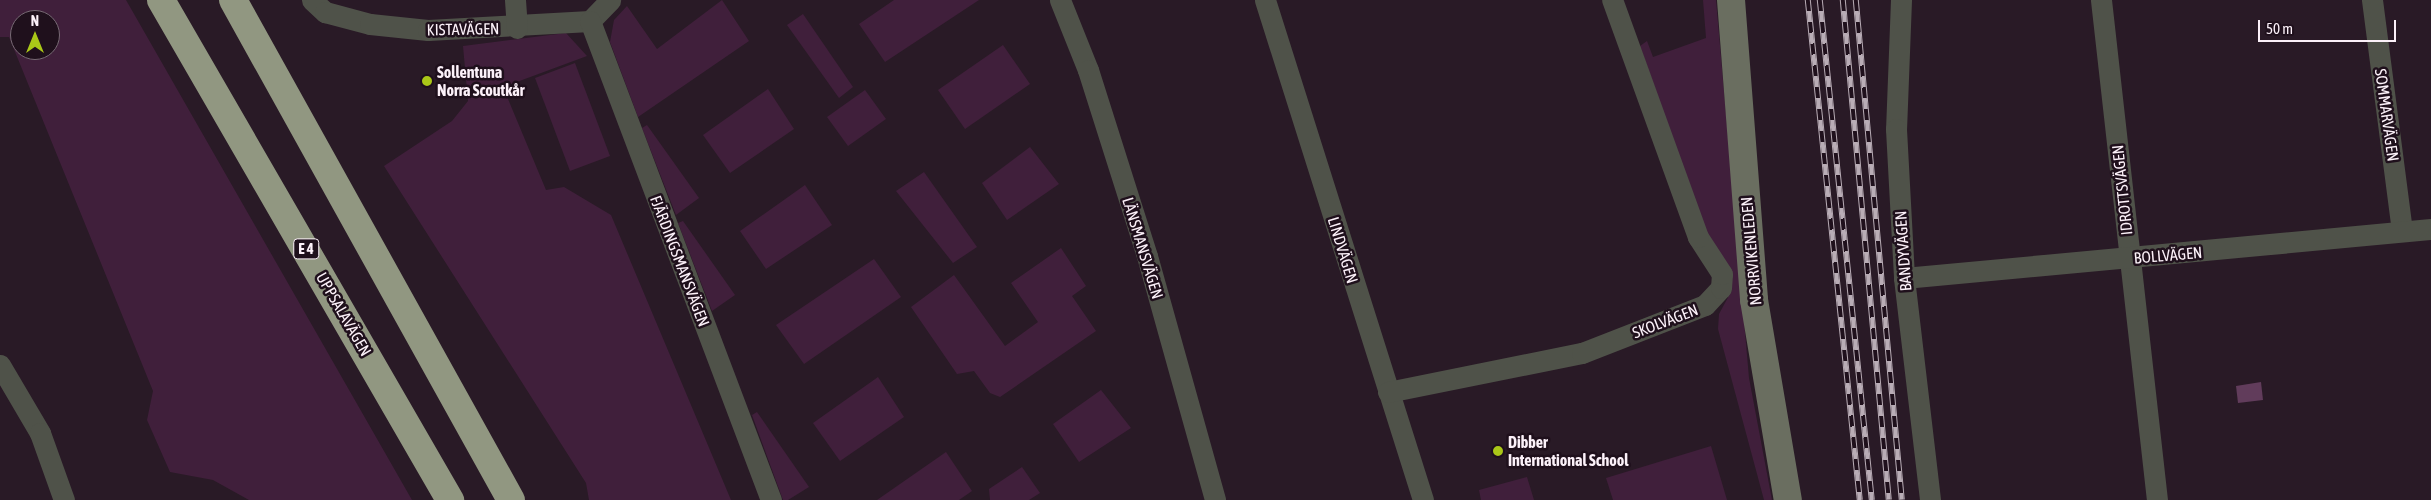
<!DOCTYPE html>
<meta charset="utf-8">
<style>
body{margin:0}
#map{position:relative;width:2431px;height:500px;overflow:hidden;background:#291a26;font-family:"Asap Condensed",sans-serif}
div>[style]{position:absolute}
.green>*{inset:0;background:#401f3b}
.water>*{inset:0;background:#613c5b}
.street>*{height:21px;margin:-10.5px;padding:0 10.5px;transform-origin:10.5px;border-radius:10.5px;background:#4f5249}
.secondary>*{height:28px;margin:-14px;padding:0 14px;transform-origin:14px;border-radius:14px;background:#6a6e60}
.highway>*{height:28px;margin:-14px;padding:0 14px;transform-origin:14px;border-radius:14px;background:#919781}
.rail>*{height:5.5px;margin-top:-2.75px;transform-origin:0;background:repeating-linear-gradient(90deg,#1f101c 0 11px,#b9adb6 0 22px);box-sizing:border-box;border-block:1px solid #b9adb6}
.dots>*{width:14px;height:14px;translate:-50% -50%;box-sizing:border-box;border:2px solid #1f101c;border-radius:50%}
span{translate:-50% -50%;white-space:nowrap;text-align:center;line-height:1.15;-webkit-text-stroke:5px #1f101c;paint-order:stroke}
.shield-label span{padding:1px 4px;background:#1f101c;border:1px solid;border-radius:4px;-webkit-text-stroke-width:0}
.shield-label{font-size:15px;color:#fcf1f9;font-weight:700}
.street-label{font-size:16px;color:#fcf1f9}
.poi-label{font-size:16px;color:#fcf1f9;font-weight:700}
.left{translate:0 -50%;text-align:left}
.north{position:absolute;left:10px;top:10px;width:50px;height:50px;box-sizing:border-box;background:#1f101c;border:1px solid #776a74;border-radius:50%;rotate:0deg;font-size:14px;font-weight:700;line-height:20px;text-align:center;color:#fcf1f9}
.north::after{content:'';display:block;margin:auto;width:18px;height:22px;background:#aac718;clip-path:polygon(50% 0,100% 100%,50% 72%,0 100%)}
.scale{position:absolute;left:2258px;top:20px;width:138px;height:22px;box-sizing:border-box;border:2px solid #fcf1f9;border-top:0;padding-left:6px;font-size:15px;line-height:18px;white-space:nowrap;color:#fcf1f9;-webkit-text-stroke:4px #1f101c;paint-order:stroke}
</style>
<div id="map">
<div class="green">
<i style="clip-path:polygon(evenodd,0 0,126px 0,412px 500px,249px 500px,213px 480px,170px 472px,147px 420px,153px 391px,9px 37px,0 37px,0 0,20px 20px,50px 20px,50px 50px,20px 50px,20px 20px)"></i>
<i style="clip-path:polygon(722px 0,749px 41px,638px 117px,610px 42px,614px 20px,627px 6px,657px 49px)"></i>
<i style="clip-path:polygon(894px 0,979px 0,885px 62px,859px 24px)"></i>
<i style="clip-path:polygon(1703px 0,1716px 0,1749px 378px,1772px 500px,1764px 500px,1718px 329px,1719px 314px,1732px 290px,1732px 277px,1707px 235px,1640px 46px,1647px 41px,1653px 57px,1706px 38px)"></i>
<i style="clip-path:polygon(803px 14px,853px 87px,839px 98px,787px 25px)"></i>
<i style="clip-path:polygon(566px 33px,587px 56px,503px 87px,546px 190px,564px 187px,611px 215px,731px 500px,589px 500px,586px 483px,384px 166px,452px 121px,468px 101px,463px 46px)"></i>
<i style="clip-path:polygon(1003px 45px,1030px 84px,965px 129px,938px 90px)"></i>
<i style="clip-path:polygon(575px 63px,610px 156px,570px 171px,535px 78px)"></i>
<i style="clip-path:polygon(768px 89px,794px 129px,730px 173px,703px 135px)"></i>
<i style="clip-path:polygon(865px 90px,886px 119px,848px 146px,827px 117px)"></i>
<i style="clip-path:polygon(647px 125px,699px 198px,676px 215px,642px 128px)"></i>
<i style="clip-path:polygon(1030px 147px,1059px 184px,1007px 220px,982px 183px)"></i>
<i style="clip-path:polygon(924px 172px,977px 247px,953px 263px,896px 191px)"></i>
<i style="clip-path:polygon(805px 185px,832px 225px,766px 269px,740px 231px)"></i>
<i style="clip-path:polygon(683px 221px,735px 295px,712px 311px,678px 223px)"></i>
<i style="clip-path:polygon(1061px 248px,1086px 286px,1072px 296px,1096px 331px,1000px 397px,990px 393px,974px 371px,957px 374px,911px 307px,954px 275px,1005px 346px,1038px 322px,1011px 283px)"></i>
<i style="clip-path:polygon(874px 259px,901px 297px,804px 364px,776px 325px)"></i>
<i style="clip-path:polygon(878px 377px,904px 417px,840px 461px,813px 423px)"></i>
<i style="clip-path:polygon(1101px 390px,1131px 428px,1079px 462px,1053px 424px)"></i>
<i style="clip-path:polygon(757px 412px,809px 487px,788px 500px,783px 500px,752px 415px)"></i>
<i style="clip-path:polygon(1711px 446px,1727px 500px,1613px 500px,1606px 478px)"></i>
<i style="clip-path:polygon(946px 452px,972px 491px,959px 500px,877px 500px)"></i>
<i style="clip-path:polygon(1022px 467px,1040px 493px,1029px 500px,990px 500px,989px 489px)"></i>
<i style="clip-path:polygon(1527px 477px,1534px 500px,1481px 500px,1479px 490px)"></i>
</div>
<div class="water">
<i style="clip-path:polygon(2261px 382px,2263px 400px,2238px 403px,2236px 386px)"></i>
</div>
<div class="street">
<i style="left:312px;top:0;width:18px;rotate:43deg"></i>
<i style="left:325px;top:12px;width:47px;rotate:14.9deg"></i>
<i style="left:370px;top:24px;width:58px;rotate:5.9deg"></i>
<i style="left:428px;top:30px;width:162px;rotate:-3.2deg"></i>
<i style="left:590px;top:21px;width:29px;rotate:-46deg"></i>
<i style="left:515px;top:0;width:28px;rotate:86deg"></i>
<i style="left:1060px;top:0;width:75px;rotate:68.2deg"></i>
<i style="left:1088px;top:70px;width:195px;rotate:72.4deg"></i>
<i style="left:1147px;top:256px;width:253px;rotate:74.4deg"></i>
<i style="left:1265px;top:0;width:524px;rotate:72.46deg"></i>
<i style="left:1901px;top:0;width:129px;rotate:92.2deg"></i>
<i style="left:1896px;top:129px;width:149px;rotate:86.9deg"></i>
<i style="left:1904px;top:278px;width:224px;rotate:83.3deg"></i>
<i style="left:2101px;top:0;width:503px;rotate:83.61deg"></i>
<i style="left:2372px;top:0;width:232px;rotate:82.6deg"></i>
<i style="left:590px;top:21px;width:512px;rotate:69.3deg"></i>
<i style="left:1904px;top:278px;width:529px;rotate:-5.31deg"></i>
<i style="left:0;top:365px;width:79px;rotate:59.5deg"></i>
<i style="left:40px;top:433px;width:71px;rotate:70.3deg"></i>
<i style="left:1388px;top:392px;width:198px;rotate:-11.4deg"></i>
<i style="left:1582px;top:353px;width:132px;rotate:-21.3deg"></i>
<i style="left:1705px;top:305px;width:23px;rotate:-47deg"></i>
<i style="left:1721px;top:288px;width:14px;rotate:-86deg"></i>
<i style="left:1722px;top:274px;width:44px;rotate:-123deg"></i>
<i style="left:1698px;top:237px;width:252px;rotate:-109.9deg"></i>
</div>
<div class="secondary">
<i style="left:1731px;top:0;width:301px;rotate:85.6deg"></i>
<i style="left:1754px;top:300px;width:203px;rotate:80.4deg"></i>
</div>
<div class="highway">
<i style="left:161px;top:0;width:578px;rotate:59.97deg"></i>
<i style="left:233px;top:0;width:572px;rotate:60.93deg"></i>
</div>
<div class="rail">
<i style="left:1808px;top:0;width:503px;rotate:84.06deg"></i>
<i style="left:1820px;top:0;width:503px;rotate:84.06deg"></i>
<i style="left:1843px;top:0;width:502px;rotate:84.74deg"></i>
<i style="left:1856px;top:0;width:502px;rotate:84.74deg"></i>
</div>
<div class="dots">
<i style="left:427px;top:81px;background:#aac718"></i>
<i style="left:1498px;top:451px;background:#aac718"></i>
</div>
<div class="shield-label">
<span style="left:306px;top:249px">E 4</span>
</div>
<div class="street-label">
<span style="left:463px;top:29px;rotate:-1deg">KISTAVÄGEN</span>
<span style="left:2387px;top:115px;rotate:82deg">SOMMARVÄGEN</span>
<span style="left:2122px;top:190px;rotate:-96deg">IDROTTSVÄGEN</span>
<span style="left:1143px;top:248px;rotate:73deg">LÄNSMANSVÄGEN</span>
<span style="left:1343px;top:250px;rotate:73deg">LINDVÄGEN</span>
<span style="left:1751px;top:251px;rotate:-95deg">NORRVIKENLEDEN</span>
<span style="left:1903px;top:251px;rotate:-94deg">BANDYVÄGEN</span>
<span style="left:2168px;top:255px;rotate:-5deg">BOLLVÄGEN</span>
<span style="left:680px;top:261px;rotate:69deg">FJÄRDINGSMANSVÄGEN</span>
<span style="left:344px;top:314px;rotate:60deg">UPPSALAVÄGEN</span>
<span style="left:1665px;top:321px;rotate:-21deg">SKOLVÄGEN</span>
</div>
<div class="poi-label">
<span class="left" style="left:437px;top:81px">Sollentuna<br>Norra Scoutkår</span>
<span class="left" style="left:1508px;top:451px">Dibber<br>International School</span>
</div>
<div class="north">N</div>
<div class="scale">50 m</div>
</div>
